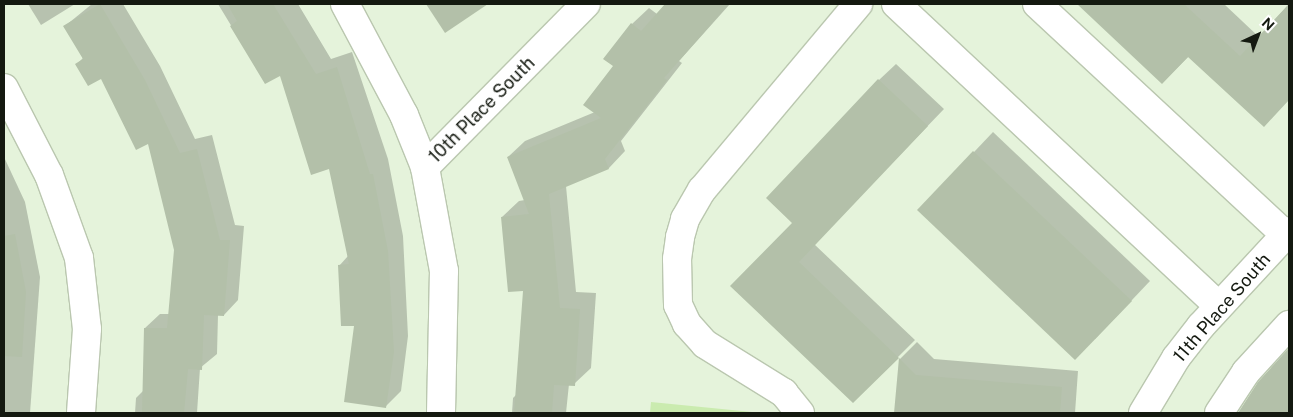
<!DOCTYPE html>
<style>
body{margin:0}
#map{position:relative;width:1293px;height:417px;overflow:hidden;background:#e5f3db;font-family:"Public Sans",sans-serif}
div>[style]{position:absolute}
.green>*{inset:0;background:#caebaf}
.shadow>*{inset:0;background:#0003}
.building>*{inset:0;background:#b3c0a9}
.roads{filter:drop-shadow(1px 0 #bac7af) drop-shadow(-1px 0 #bac7af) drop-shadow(0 1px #bac7af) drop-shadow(0 -1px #bac7af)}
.minor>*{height:28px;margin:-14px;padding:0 14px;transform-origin:14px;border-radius:14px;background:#fff}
span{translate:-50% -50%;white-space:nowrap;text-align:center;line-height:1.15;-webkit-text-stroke:4px #fff;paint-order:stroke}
.street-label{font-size:18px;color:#141910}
.frame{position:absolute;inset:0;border:5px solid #141910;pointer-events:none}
.north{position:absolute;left:1233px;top:10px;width:50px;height:50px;-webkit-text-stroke:4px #fff;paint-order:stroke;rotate:43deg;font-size:14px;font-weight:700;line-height:20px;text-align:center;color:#141910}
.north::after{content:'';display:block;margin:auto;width:18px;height:22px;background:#141910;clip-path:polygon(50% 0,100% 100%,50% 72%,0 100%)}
</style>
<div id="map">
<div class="green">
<i style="clip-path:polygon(651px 402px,752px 412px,751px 413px,650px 413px)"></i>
</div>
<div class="shadow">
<i style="clip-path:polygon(28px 4px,75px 4px,41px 25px)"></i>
<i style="clip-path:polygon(92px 4px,123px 4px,160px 66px,195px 139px,212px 135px,235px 225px,244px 226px,238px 300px,224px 315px,218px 315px,217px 354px,200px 368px,197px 413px,135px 413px,136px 398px,144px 390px,145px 328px,160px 314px,170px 314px,176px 249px,149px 142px,102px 77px,77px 64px,83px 58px,65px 26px)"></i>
<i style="clip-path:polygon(218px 4px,298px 4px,331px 59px,352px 52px,388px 159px,403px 236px,408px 336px,401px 391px,386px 406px,339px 266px,348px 256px,330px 167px,280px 74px,266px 83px)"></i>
<i style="clip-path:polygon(427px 4px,486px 4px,445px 31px)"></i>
<i style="clip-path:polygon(666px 4px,730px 4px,679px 61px,682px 63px,621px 141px,625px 151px,609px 168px,566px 186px,576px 292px,596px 293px,591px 368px,574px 384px,569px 384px,566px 413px,512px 413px,513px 398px,517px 394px,525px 289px,502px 217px,519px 201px,525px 200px,508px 157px,525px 141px,595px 112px,632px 24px,649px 8px,657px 14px)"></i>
<i style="clip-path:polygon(1079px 4px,1224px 4px,1259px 37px,1289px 4px,1289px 99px,1264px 125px,1189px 56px,1162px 83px)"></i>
<i style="clip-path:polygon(896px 64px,944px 109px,814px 244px,915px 340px,853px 402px,732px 286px,794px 223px,879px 80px)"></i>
<i style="clip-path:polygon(993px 132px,1150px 281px,1095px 339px,919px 210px)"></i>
<i style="clip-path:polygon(4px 157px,25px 202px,40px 277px,30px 413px,4px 413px)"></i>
<i style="clip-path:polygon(917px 342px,934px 359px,1078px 371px,1075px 413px,895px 413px,900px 359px)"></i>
<i style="clip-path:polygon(1289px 350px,1289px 413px,1240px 413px,1259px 382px)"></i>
</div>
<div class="building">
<i style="clip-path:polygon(100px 4px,145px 80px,180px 153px,197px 149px,220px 240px,230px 240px,224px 316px,204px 315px,202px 370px,188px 369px,184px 413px,142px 413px,144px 328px,167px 328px,174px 250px,148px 144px,136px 150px,101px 79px,88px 86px,75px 64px,83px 59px,63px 26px)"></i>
<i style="clip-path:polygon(227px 4px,273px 4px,316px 74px,337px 67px,370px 174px,373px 174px,388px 251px,394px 352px,386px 408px,344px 402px,354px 326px,341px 326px,338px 265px,349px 264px,329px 169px,311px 175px,280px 76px,265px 84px,230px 26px,237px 21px)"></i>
<i style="clip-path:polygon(426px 4px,488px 4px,445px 33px)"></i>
<i style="clip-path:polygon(665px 4px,729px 4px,664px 78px,667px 80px,605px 159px,609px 169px,549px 194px,560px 308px,580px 309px,575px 386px,554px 385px,552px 413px,514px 413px,523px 291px,508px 292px,501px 217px,529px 214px,507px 157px,601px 118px,583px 105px,613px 66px,603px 59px,631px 23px,641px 31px)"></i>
<i style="clip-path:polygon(1077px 4px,1184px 4px,1240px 56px,1289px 4px,1289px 100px,1264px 127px,1188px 57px,1162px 84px)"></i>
<i style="clip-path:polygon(878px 79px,928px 126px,799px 262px,899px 358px,853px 403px,730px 286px,792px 223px,766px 198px)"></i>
<i style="clip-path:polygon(973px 151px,1132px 301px,1075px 360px,917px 210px)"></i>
<i style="clip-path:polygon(15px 234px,26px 292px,22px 357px,4px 356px,4px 236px)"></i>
<i style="clip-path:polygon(1289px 348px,1289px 413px,1238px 413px,1258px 382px)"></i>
<i style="clip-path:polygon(899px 358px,916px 375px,1062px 387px,1060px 413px,894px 413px)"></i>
</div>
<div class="roads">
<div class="minor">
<i style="left:345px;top:4px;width:126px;rotate:62deg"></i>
<i style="left:404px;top:115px;width:56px;rotate:68deg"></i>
<i style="left:896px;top:4px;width:442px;rotate:43.1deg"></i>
<i style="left:1037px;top:4px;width:340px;rotate:42.9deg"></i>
<i style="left:4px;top:88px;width:98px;rotate:62.7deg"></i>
<i style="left:49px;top:175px;width:88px;rotate:70.1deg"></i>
<i style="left:79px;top:258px;width:71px;rotate:83.6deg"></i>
<i style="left:87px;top:329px;width:84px;rotate:94.1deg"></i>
<i style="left:441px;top:413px;width:142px;rotate:-88.8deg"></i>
<i style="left:444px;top:271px;width:106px;rotate:-100.4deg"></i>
<i style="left:425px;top:167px;width:229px;rotate:-45.4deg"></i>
<i style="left:800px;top:413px;width:26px;rotate:-129deg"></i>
<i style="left:784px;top:393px;width:93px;rotate:-148.2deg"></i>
<i style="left:705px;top:344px;width:27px;rotate:-132deg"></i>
<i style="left:687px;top:324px;width:21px;rotate:-115deg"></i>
<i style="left:678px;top:305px;width:46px;rotate:-91.2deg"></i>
<i style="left:677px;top:259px;width:22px;rotate:-82deg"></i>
<i style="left:680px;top:237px;width:19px;rotate:-74deg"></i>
<i style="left:685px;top:219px;width:34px;rotate:-60deg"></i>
<i style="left:702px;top:190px;width:243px;rotate:-50deg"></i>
<i style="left:1143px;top:413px;width:64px;rotate:-59deg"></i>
<i style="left:1176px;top:358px;width:41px;rotate:-52deg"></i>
<i style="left:1201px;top:326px;width:129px;rotate:-47.2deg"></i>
<i style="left:1219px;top:413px;width:49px;rotate:-56.6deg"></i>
<i style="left:1246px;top:372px;width:64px;rotate:-47.5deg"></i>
</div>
</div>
<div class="street-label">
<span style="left:482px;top:110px;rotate:-45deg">10th Place South</span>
<span style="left:1222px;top:308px;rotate:-49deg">11th Place South</span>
</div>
<div class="frame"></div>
<div class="north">N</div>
</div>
